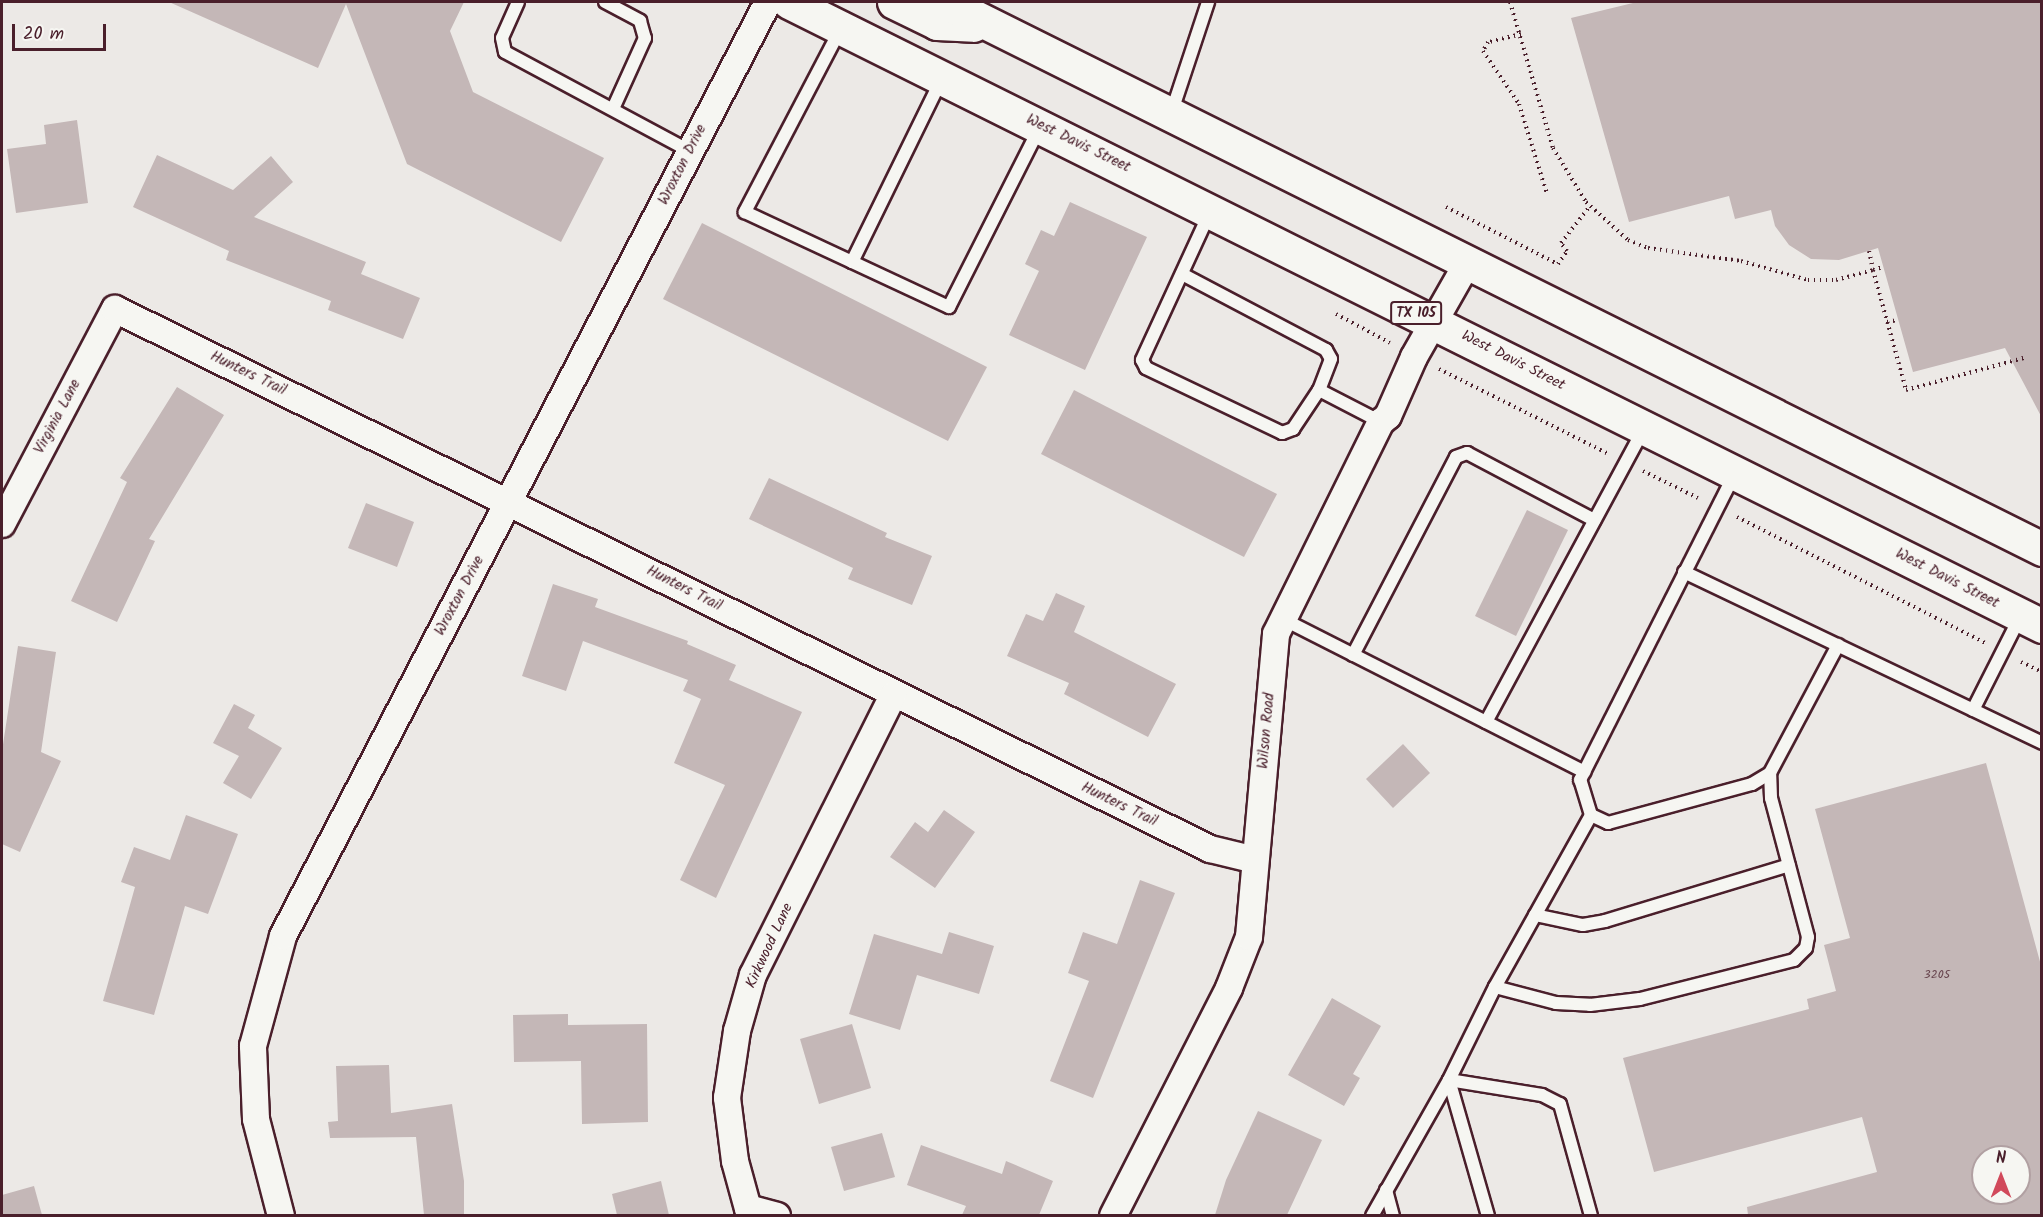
<!DOCTYPE html>
<style>
body{margin:0}
#map{position:relative;width:2043px;height:1217px;overflow:hidden;background:#ece9e6;font-family:Kalam,sans-serif}
div>[style]{position:absolute}
.building>*{inset:0;background:#c4b7b7}
.path>*{height:4px;margin-top:-2px;transform-origin:0;background:repeating-linear-gradient(90deg,#4a1f2b 0 1.5px,transparent 0 6px)}
.roads{filter:drop-shadow(2px 0 #4a1f2b) drop-shadow(-2px 0 #4a1f2b) drop-shadow(0 2px #4a1f2b) drop-shadow(0 -2px #4a1f2b)}
.lane>*{height:12px;margin:-6px;padding:0 6px;transform-origin:6px;border-radius:6px;background:#f6f6f2}
.street>*{height:26px;margin:-13px;padding:0 13px;transform-origin:13px;border-radius:13px;background:#f6f6f2}
.primary>*{height:33px;margin:-16.5px;padding:0 16.5px;transform-origin:16.5px;border-radius:16.5px;background:#f6f6f2}
span{translate:-50% -50%;white-space:nowrap;text-align:center;line-height:1.15;-webkit-text-stroke:4.5px #f6f6f2;paint-order:stroke}
.number-label{font-size:12px;color:#68454e}
.number-label span{-webkit-text-stroke-width:0}
.shield-label span{padding:2px 4px;background:#f6f6f2;border:2px solid;border-radius:4px;-webkit-text-stroke-width:0}
.shield-label{font-size:14px;color:#4a1f2b;font-weight:700}
.street-label{font-size:15px;color:#4a1f2b}
.frame{position:absolute;inset:0;border:3px solid #4a1f2b;pointer-events:none}
.north{position:absolute;left:1971px;top:1145px;width:60px;height:60px;box-sizing:border-box;background:#f6f6f2;border:2px solid #b1a0a2;border-radius:50%;rotate:0deg;font-size:16px;font-weight:700;line-height:24px;text-align:center;color:#4a1f2b}
.north::after{content:'';display:block;margin:auto;width:21px;height:27px;background:#d1495b;clip-path:polygon(50% 0,100% 100%,50% 72%,0 100%)}
.scale{position:absolute;left:12px;top:24px;width:94px;height:27px;box-sizing:border-box;border:3px solid #4a1f2b;border-top:0;padding-left:8px;font-size:18px;line-height:21px;white-space:nowrap;color:#4a1f2b;-webkit-text-stroke:4px #f6f6f2;paint-order:stroke}
</style>
<div id="map">
<div class="building">
<i style="clip-path:polygon(169px 2px,464px 2px,450px 31px,473px 92px,604px 158px,561px 242px,407px 164px,346px 4px,318px 68px)"></i>
<i style="clip-path:polygon(1637px 2px,2042px 2px,2042px 418px,2005px 348px,1913px 372px,1878px 248px,1839px 260px,1811px 259px,1789px 245px,1775px 226px,1771px 210px,1735px 219px,1729px 196px,1629px 222px,1571px 18px)"></i>
<i style="clip-path:polygon(77px 120px,88px 203px,16px 213px,7px 149px,46px 144px,44px 125px)"></i>
<i style="clip-path:polygon(157px 155px,233px 190px,271px 156px,293px 182px,254px 217px,366px 262px,361px 274px,420px 298px,403px 339px,328px 310px,331px 301px,226px 260px,229px 251px,133px 207px)"></i>
<i style="clip-path:polygon(1070px 202px,1147px 237px,1085px 370px,1009px 335px,1039px 271px,1025px 264px,1041px 230px,1054px 236px)"></i>
<i style="clip-path:polygon(702px 223px,987px 367px,948px 441px,663px 299px)"></i>
<i style="clip-path:polygon(177px 387px,224px 415px,149px 539px,155px 541px,117px 622px,71px 601px,127px 482px,120px 478px)"></i>
<i style="clip-path:polygon(1074px 390px,1277px 494px,1244px 557px,1041px 454px)"></i>
<i style="clip-path:polygon(769px 478px,887px 533px,885px 537px,932px 556px,912px 605px,848px 579px,853px 568px,749px 519px)"></i>
<i style="clip-path:polygon(366px 503px,414px 522px,397px 567px,348px 548px)"></i>
<i style="clip-path:polygon(1527px 510px,1568px 530px,1516px 636px,1475px 616px)"></i>
<i style="clip-path:polygon(553px 584px,598px 599px,595px 607px,688px 641px,687px 644px,736px 665px,729px 680px,802px 712px,716px 898px,680px 880px,725px 785px,674px 763px,701px 699px,683px 691px,688px 680px,583px 641px,566px 691px,522px 676px)"></i>
<i style="clip-path:polygon(1056px 593px,1085px 606px,1074px 632px,1176px 684px,1148px 737px,1064px 694px,1069px 683px,1007px 656px,1026px 614px,1043px 621px)"></i>
<i style="clip-path:polygon(18px 646px,56px 652px,41px 752px,61px 761px,20px 852px,2px 844px,2px 751px)"></i>
<i style="clip-path:polygon(234px 704px,255px 715px,248px 728px,282px 748px,251px 799px,223px 783px,239px 756px,213px 743px)"></i>
<i style="clip-path:polygon(1403px 744px,1430px 773px,1393px 808px,1366px 779px)"></i>
<i style="clip-path:polygon(evenodd,1986px 763px,2042px 969px,2042px 1215px,1748px 1215px,1747px 1207px,1877px 1172px,1862px 1117px,1654px 1172px,1623px 1058px,1809px 1009px,1807px 999px,1836px 991px,1824px 945px,1850px 938px,1815px 809px,1986px 763px,1983px 1157px,2019px 1157px,2019px 1193px,1983px 1193px,1983px 1157px)"></i>
<i style="clip-path:polygon(944px 810px,975px 832px,935px 888px,890px 857px,915px 822px,928px 832px)"></i>
<i style="clip-path:polygon(186px 815px,238px 834px,208px 914px,185px 906px,154px 1015px,103px 1001px,135px 887px,121px 882px,134px 847px,170px 860px)"></i>
<i style="clip-path:polygon(1140px 880px,1175px 893px,1093px 1098px,1050px 1081px,1089px 981px,1068px 973px,1083px 932px,1117px 944px)"></i>
<i style="clip-path:polygon(949px 932px,994px 946px,979px 994px,917px 975px,900px 1030px,849px 1014px,874px 934px,942px 954px)"></i>
<i style="clip-path:polygon(1332px 998px,1381px 1026px,1353px 1074px,1360px 1078px,1344px 1106px,1288px 1075px)"></i>
<i style="clip-path:polygon(568px 1014px,568px 1025px,647px 1024px,648px 1122px,582px 1124px,581px 1061px,514px 1062px,513px 1015px)"></i>
<i style="clip-path:polygon(852px 1024px,871px 1088px,819px 1104px,800px 1039px)"></i>
<i style="clip-path:polygon(389px 1065px,391px 1113px,452px 1104px,464px 1181px,464px 1215px,424px 1215px,416px 1137px,330px 1138px,328px 1122px,338px 1121px,336px 1066px)"></i>
<i style="clip-path:polygon(1258px 1111px,1322px 1140px,1287px 1215px,1215px 1215px,1226px 1180px)"></i>
<i style="clip-path:polygon(882px 1133px,895px 1177px,844px 1191px,831px 1147px)"></i>
<i style="clip-path:polygon(921px 1145px,1002px 1174px,1006px 1161px,1053px 1181px,1039px 1215px,962px 1215px,966px 1206px,907px 1185px)"></i>
<i style="clip-path:polygon(661px 1181px,669px 1215px,617px 1215px,612px 1194px)"></i>
<i style="clip-path:polygon(34px 1186px,42px 1215px,2px 1215px,2px 1195px)"></i>
</div>
<div class="path">
<i style="left:1510px;top:2px;width:152px;rotate:73.6deg"></i>
<i style="left:1553px;top:148px;width:63px;rotate:58.6deg"></i>
<i style="left:1586px;top:202px;width:57px;rotate:42.1deg"></i>
<i style="left:1628px;top:240px;width:22px;rotate:22deg"></i>
<i style="left:1648px;top:248px;width:94px;rotate:8deg"></i>
<i style="left:1741px;top:261px;width:70px;rotate:15.8deg"></i>
<i style="left:1808px;top:280px;width:28px"></i>
<i style="left:1836px;top:280px;width:38px;rotate:-15deg"></i>
<i style="left:1873px;top:270px;width:124px;rotate:74.6deg"></i>
<i style="left:1906px;top:390px;width:122px;rotate:-15.2deg"></i>
<i style="left:1521px;top:34px;width:34px;rotate:166deg"></i>
<i style="left:1488px;top:42px;width:10px;rotate:119deg"></i>
<i style="left:1483px;top:51px;width:64px;rotate:55.8deg"></i>
<i style="left:1519px;top:104px;width:94px;rotate:72.7deg"></i>
<i style="left:1446px;top:207px;width:126px;rotate:27deg"></i>
<i style="left:1558px;top:264px;width:16px;rotate:-55deg"></i>
<i style="left:1567px;top:251px;width:10px;rotate:-127deg"></i>
<i style="left:1561px;top:243px;width:47px;rotate:-51.9deg"></i>
<i style="left:1869px;top:251px;width:19px;rotate:78deg"></i>
<i style="left:1873px;top:270px;width:10px;rotate:-17deg"></i>
<i style="left:1336px;top:314px;width:61px;rotate:28.2deg"></i>
<i style="left:1887px;top:322px;width:11px;rotate:-10deg"></i>
<i style="left:1439px;top:369px;width:188px;rotate:26.6deg"></i>
<i style="left:1643px;top:471px;width:61px;rotate:26.1deg"></i>
<i style="left:1737px;top:517px;width:278px;rotate:26.9deg"></i>
<i style="left:2021px;top:662px;width:23px;rotate:25deg"></i>
</div>
<div class="roads">
<div class="lane">
<i style="left:518px;top:2px;width:39px;rotate:114deg"></i>
<i style="left:502px;top:38px;width:14px;rotate:78deg"></i>
<i style="left:505px;top:52px;width:210px;rotate:28.2deg"></i>
<i style="left:605px;top:2px;width:40px;rotate:28deg"></i>
<i style="left:640px;top:21px;width:18px;rotate:74deg"></i>
<i style="left:645px;top:38px;width:78px;rotate:114.3deg"></i>
<i style="left:841px;top:28px;width:208px;rotate:117.6deg"></i>
<i style="left:745px;top:212px;width:225px;rotate:25deg"></i>
<i style="left:949px;top:307px;width:202px;rotate:-63.2deg"></i>
<i style="left:1171px;top:114px;width:118px;rotate:-71.7deg"></i>
<i style="left:1210px;top:212px;width:163px;rotate:114.7deg"></i>
<i style="left:1142px;top:360px;width:9px;rotate:63deg"></i>
<i style="left:1146px;top:368px;width:151px;rotate:25.5deg"></i>
<i style="left:1282px;top:433px;width:12px;rotate:-20deg"></i>
<i style="left:1293px;top:429px;width:47px;rotate:-56.3deg"></i>
<i style="left:1319px;top:390px;width:70px;rotate:27.3deg"></i>
<i style="left:852px;top:262px;width:205px;rotate:-63.9deg"></i>
<i style="left:1182px;top:274px;width:163px;rotate:27.8deg"></i>
<i style="left:1326px;top:350px;width:10px;rotate:61deg"></i>
<i style="left:1331px;top:359px;width:33px;rotate:111deg"></i>
<i style="left:1684px;top:572px;width:397px;rotate:25.5deg"></i>
<i style="left:1283px;top:619px;width:338px;rotate:26.9deg"></i>
<i style="left:1353px;top:655px;width:223px;rotate:-62.5deg"></i>
<i style="left:1456px;top:457px;width:12px;rotate:-20deg"></i>
<i style="left:1467px;top:453px;width:144px;rotate:27.8deg"></i>
<i style="left:1973px;top:710px;width:104px;rotate:-63.2deg"></i>
<i style="left:1486px;top:722px;width:334px;rotate:-61.7deg"></i>
<i style="left:1591px;top:815px;width:19px;rotate:25deg"></i>
<i style="left:1608px;top:823px;width:149px;rotate:-15.2deg"></i>
<i style="left:1752px;top:784px;width:21px;rotate:-31deg"></i>
<i style="left:1770px;top:773px;width:145px;rotate:-62deg"></i>
<i style="left:1535px;top:915px;width:49px;rotate:11.8deg"></i>
<i style="left:1583px;top:925px;width:22px;rotate:-10deg"></i>
<i style="left:1605px;top:921px;width:192px;rotate:-16.9deg"></i>
<i style="left:1495px;top:987px;width:197px;rotate:-60.8deg"></i>
<i style="left:1591px;top:815px;width:37px;rotate:-107deg"></i>
<i style="left:1580px;top:780px;width:344px;rotate:-63.2deg"></i>
<i style="left:1386px;top:1190px;width:27px;rotate:75deg"></i>
<i style="left:1372px;top:1216px;width:156px;rotate:-60.5deg"></i>
<i style="left:1449px;top:1080px;width:104px;rotate:-63.7deg"></i>
<i style="left:1495px;top:987px;width:63px;rotate:14.7deg"></i>
<i style="left:1556px;top:1003px;width:34px;rotate:3deg"></i>
<i style="left:1590px;top:1005px;width:50px;rotate:-6.8deg"></i>
<i style="left:1640px;top:999px;width:159px;rotate:-14.2deg"></i>
<i style="left:1794px;top:960px;width:17px;rotate:-45deg"></i>
<i style="left:1806px;top:948px;width:11px;rotate:-80deg"></i>
<i style="left:1808px;top:937px;width:144px;rotate:-104.9deg"></i>
<i style="left:1771px;top:798px;width:25px;rotate:-92deg"></i>
<i style="left:1488px;top:1216px;width:141px;rotate:-106deg"></i>
<i style="left:1449px;top:1080px;width:94px;rotate:9.2deg"></i>
<i style="left:1542px;top:1095px;width:20px;rotate:27deg"></i>
<i style="left:1560px;top:1104px;width:116px;rotate:74.5deg"></i>
</div>
<div class="street">
<i style="left:2px;top:524px;width:243px;rotate:-62.3deg"></i>
<i style="left:115px;top:309px;width:1221px;rotate:26.25deg"></i>
<i style="left:1210px;top:849px;width:46px;rotate:13.7deg"></i>
<i style="left:748px;top:1208px;width:30px;rotate:15deg"></i>
<i style="left:281px;top:1216px;width:100px;rotate:-104.5deg"></i>
<i style="left:256px;top:1119px;width:73px;rotate:-92.4deg"></i>
<i style="left:253px;top:1046px;width:114px;rotate:-74.7deg"></i>
<i style="left:283px;top:936px;width:1052px;rotate:-62.56deg"></i>
<i style="left:750px;top:1216px;width:57px;rotate:-105.3deg"></i>
<i style="left:735px;top:1161px;width:64px;rotate:-97.2deg"></i>
<i style="left:727px;top:1098px;width:68px;rotate:-81.5deg"></i>
<i style="left:737px;top:1031px;width:58px;rotate:-74.1deg"></i>
<i style="left:753px;top:975px;width:313px;rotate:-63.4deg"></i>
<i style="left:1113px;top:1216px;width:256px;rotate:-63deg"></i>
<i style="left:1229px;top:988px;width:55px;rotate:-68.6deg"></i>
<i style="left:1249px;top:937px;width:304px;rotate:-84.9deg"></i>
<i style="left:1276px;top:634px;width:237px;rotate:-63.7deg"></i>
<i style="left:1381px;top:422px;width:9px;rotate:-41deg"></i>
<i style="left:1388px;top:416px;width:64px;rotate:-66.2deg"></i>
<i style="left:1414px;top:357px;width:109px;rotate:-60.4deg"></i>
</div>
<div class="primary">
<i style="left:789px;top:2px;width:1400px;rotate:26.47deg"></i>
<i style="left:894px;top:2px;width:48px;rotate:26deg"></i>
<i style="left:937px;top:23px;width:36px;rotate:3deg"></i>
<i style="left:945px;top:2px;width:1226px;rotate:26.5deg"></i>
</div>
</div>
<div class="number-label">
<span style="left:1937px;top:975px">3205</span>
</div>
<div class="shield-label">
<span style="left:1416px;top:313px">TX 105</span>
</div>
<div class="street-label">
<span style="left:1078px;top:144px;rotate:26deg">West Davis Street</span>
<span style="left:683px;top:165px;rotate:-63deg">Wroxton Drive</span>
<span style="left:1513px;top:361px;rotate:27deg">West Davis Street</span>
<span style="left:248px;top:374px;rotate:26deg">Hunters Trail</span>
<span style="left:58px;top:417px;rotate:-62deg">Virginia Lane</span>
<span style="left:1947px;top:579px;rotate:27deg">West Davis Street</span>
<span style="left:684px;top:589px;rotate:27deg">Hunters Trail</span>
<span style="left:460px;top:596px;rotate:-62deg">Wroxton Drive</span>
<span style="left:1267px;top:731px;rotate:-85deg">Wilson Road</span>
<span style="left:1119px;top:805px;rotate:26deg">Hunters Trail</span>
<span style="left:770px;top:946px;rotate:-65deg">Kirkwood Lane</span>
</div>
<div class="frame"></div>
<div class="north">N</div>
<div class="scale">20 m</div>
</div>
